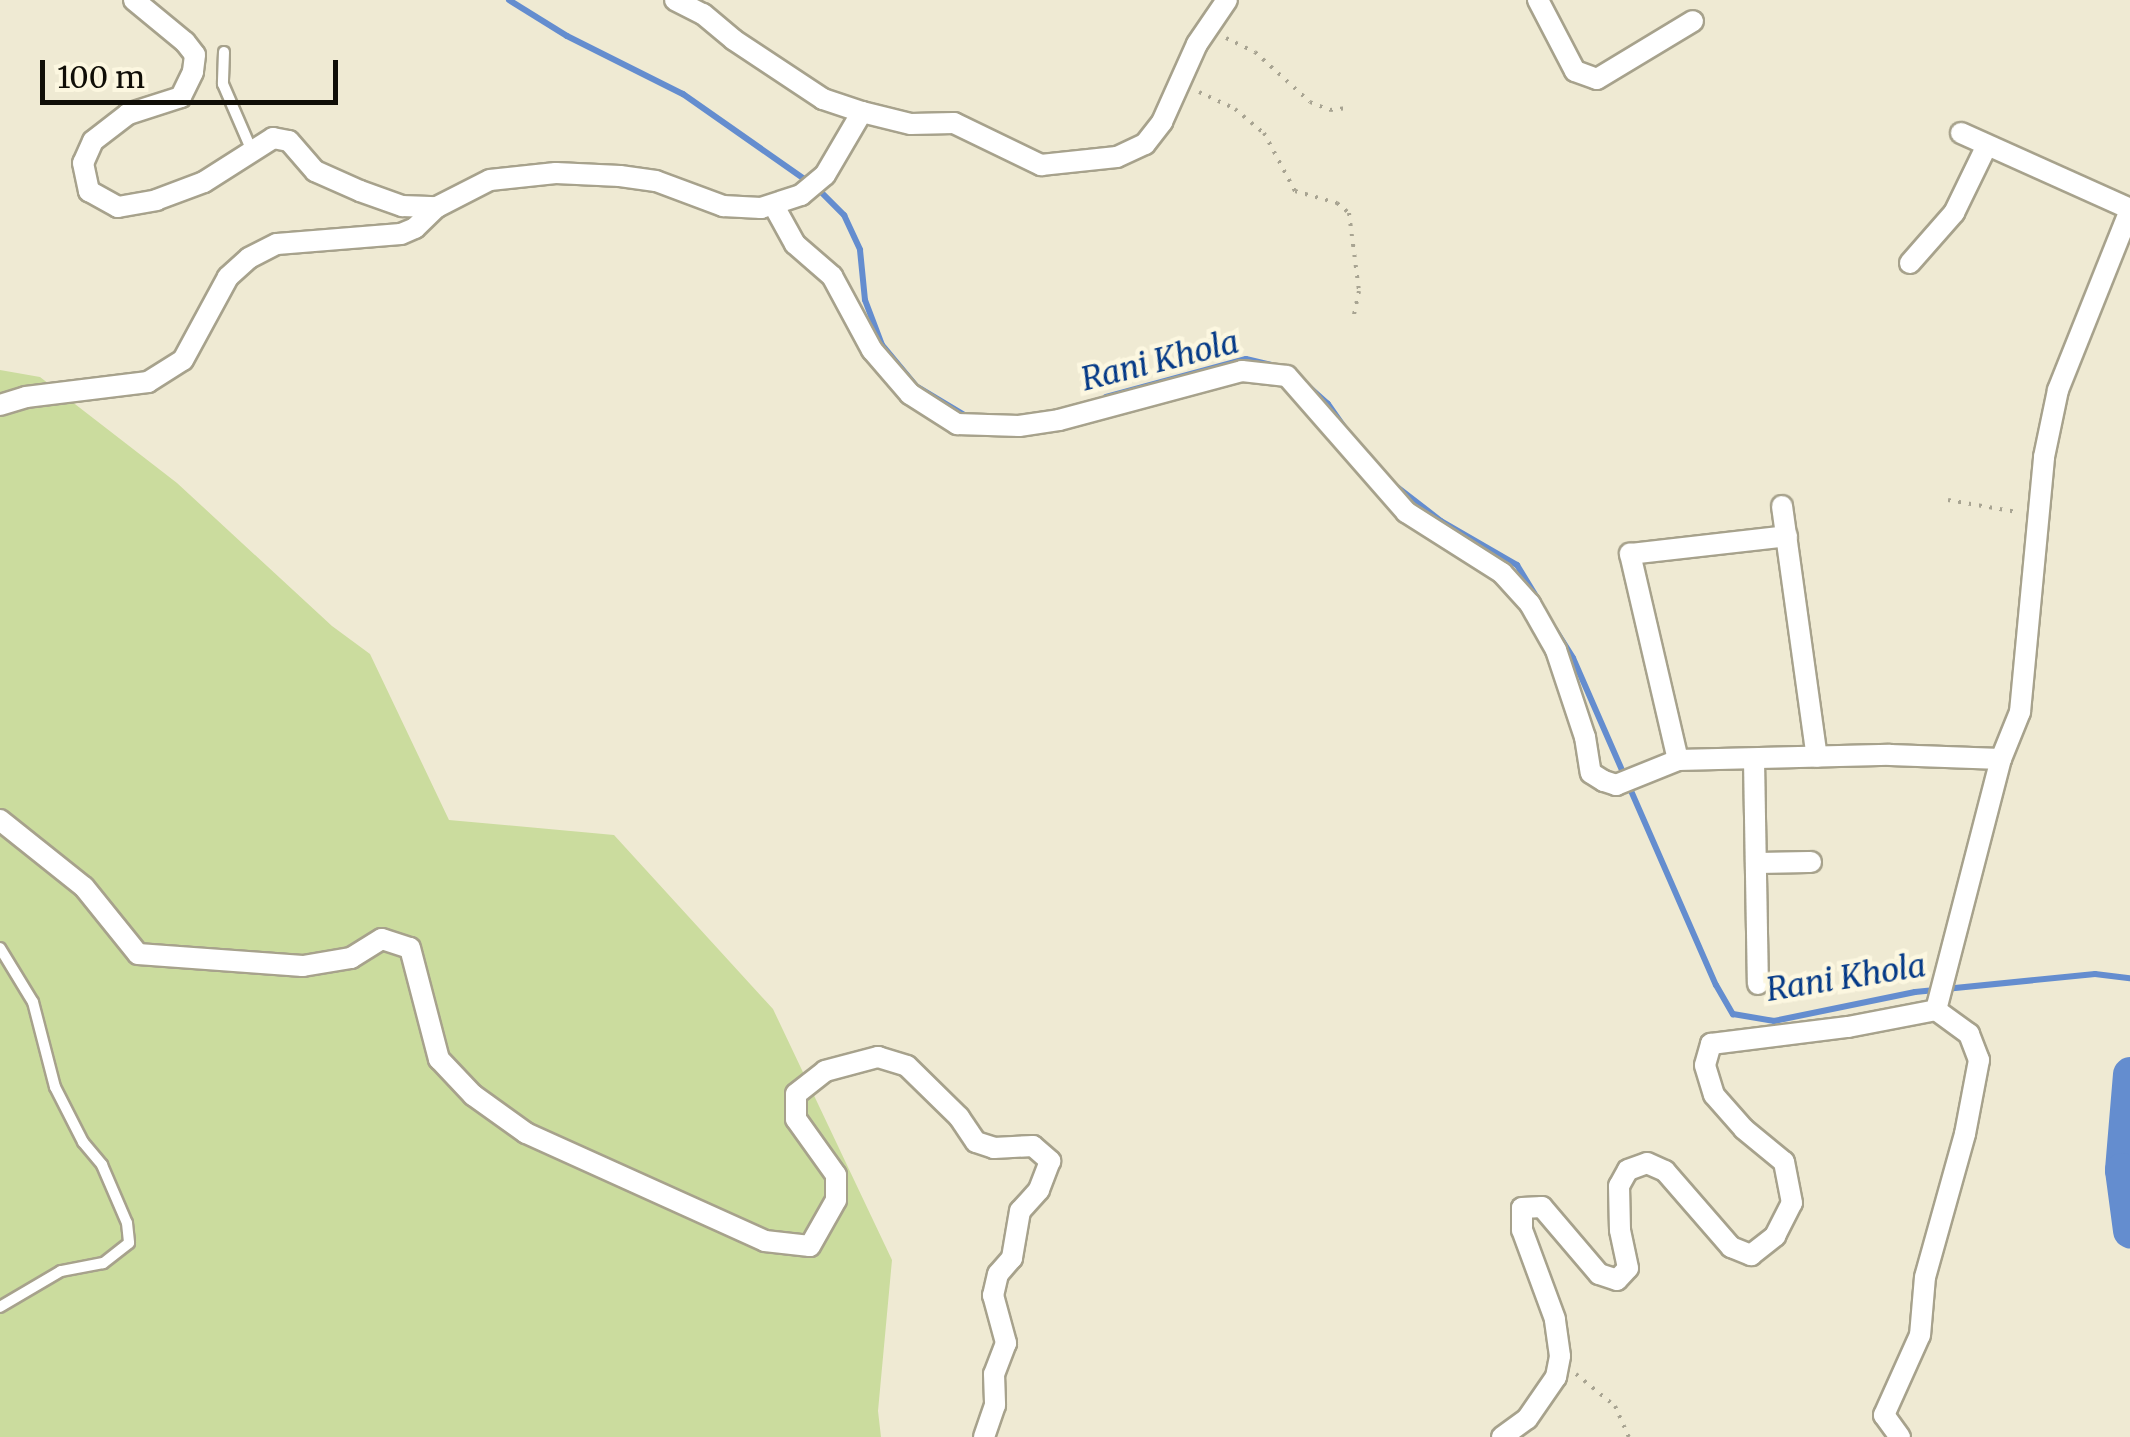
<!DOCTYPE html>
<style>
body{margin:0}
#map{position:relative;width:2130px;height:1437px;overflow:hidden;background:#efead3;font-family:Merriweather,serif}
div>[style]{position:absolute}
.green>*{inset:0;background:#cbdc9e}
.stream>*{height:6px;margin:-3px;padding:0 3px;transform-origin:3px;border-radius:3px;background:#648dcf}
.river>*{height:35px;margin:-17.5px;padding:0 17.5px;transform-origin:17.5px;border-radius:17.5px;background:#648dcf}
.path>*{height:4px;margin-top:-2px;transform-origin:0;background:repeating-linear-gradient(90deg,#a8a492 0 2.5px,transparent 0 10.5px)}
.roads{filter:drop-shadow(2px 0 #a7a28c) drop-shadow(-2px 0 #a7a28c) drop-shadow(0 2px #a7a28c) drop-shadow(0 -2px #a7a28c)}
.service>*{height:10px;margin:-5px;padding:0 5px;transform-origin:5px;border-radius:5px;background:#fff}
.minor>*{height:20px;margin:-10px;padding:0 10px;transform-origin:10px;border-radius:10px;background:#fff}
span{translate:-50% -50%;white-space:nowrap;text-align:center;line-height:1.15;-webkit-text-stroke:9px #fcf7e0;paint-order:stroke}
.water-label{font-size:32px;color:#053a87;font-style:italic}
.scale{position:absolute;left:40px;top:60px;width:298px;height:45px;box-sizing:border-box;border:5px solid #100e07;border-top:0;padding-left:12px;font-size:30px;line-height:35px;white-space:nowrap;color:#100e07;-webkit-text-stroke:8px #fcf7e0;paint-order:stroke}
</style>
<div id="map">
<div class="green">
<i style="clip-path:polygon(0 370px,40px 377px,177px 483px,332px 626px,370px 654px,449px 820px,614px 835px,773px 1009px,892px 1260px,878px 1411px,881px 1437px,0 1437px)"></i>
</div>
<div class="stream">
<i style="left:509px;top:0;width:68px;rotate:31.8deg"></i>
<i style="left:567px;top:36px;width:130px;rotate:26.6deg"></i>
<i style="left:683px;top:94px;width:162px;rotate:35deg"></i>
<i style="left:816px;top:187px;width:40px;rotate:45deg"></i>
<i style="left:844px;top:215px;width:38px;rotate:65deg"></i>
<i style="left:860px;top:250px;width:50px;rotate:84.3deg"></i>
<i style="left:865px;top:300px;width:48px;rotate:69.3deg"></i>
<i style="left:882px;top:345px;width:53px;rotate:50.3deg"></i>
<i style="left:916px;top:386px;width:58px;rotate:31deg"></i>
<i style="left:1289px;top:369px;width:52px;rotate:41.9deg"></i>
<i style="left:1328px;top:404px;width:29px;rotate:55deg"></i>
<i style="left:1106px;top:397px;width:145px;rotate:-15.2deg"></i>
<i style="left:1246px;top:359px;width:27px;rotate:13deg"></i>
<i style="left:1392px;top:483px;width:62px;rotate:37.8deg"></i>
<i style="left:1441px;top:521px;width:88px;rotate:30.1deg"></i>
<i style="left:1517px;top:565px;width:42px;rotate:58.6deg"></i>
<i style="left:1555px;top:629px;width:34px;rotate:58deg"></i>
<i style="left:1573px;top:658px;width:357px;rotate:66.4deg"></i>
<i style="left:1716px;top:985px;width:34px;rotate:60deg"></i>
<i style="left:1733px;top:1014px;width:42px;rotate:9.7deg"></i>
<i style="left:1774px;top:1021px;width:144px;rotate:-11.6deg"></i>
<i style="left:1915px;top:992px;width:181px;rotate:-5.7deg"></i>
<i style="left:2095px;top:974px;width:35px;rotate:7deg"></i>
</div>
<div class="river">
<i style="left:2130px;top:1074px;width:96px;rotate:94.8deg"></i>
<i style="left:2122px;top:1170px;width:61px;rotate:82.4deg"></i>
</div>
<div class="path">
<i style="left:1226px;top:38px;width:32px;rotate:26deg"></i>
<i style="left:1255px;top:52px;width:74px;rotate:42.3deg"></i>
<i style="left:1310px;top:102px;width:22px;rotate:22deg"></i>
<i style="left:1330px;top:110px;width:17px;rotate:-7deg"></i>
<i style="left:1199px;top:92px;width:40px;rotate:25deg"></i>
<i style="left:1235px;top:109px;width:38px;rotate:40deg"></i>
<i style="left:1264px;top:133px;width:66px;rotate:61.9deg"></i>
<i style="left:1295px;top:191px;width:44px;rotate:15.9deg"></i>
<i style="left:1337px;top:203px;width:16px;rotate:40deg"></i>
<i style="left:1349px;top:213px;width:79px;rotate:82.7deg"></i>
<i style="left:1359px;top:291px;width:29px;rotate:102deg"></i>
<i style="left:1948px;top:500px;width:70px;rotate:9.9deg"></i>
<i style="left:1576px;top:1374px;width:50px;rotate:39.4deg"></i>
<i style="left:1615px;top:1406px;width:34px;rotate:66deg"></i>
</div>
<div class="roads">
<div class="service">
<i style="left:224px;top:52px;width:32px;rotate:92deg"></i>
<i style="left:223px;top:84px;width:73px;rotate:66.6deg"></i>
<i style="left:0;top:948px;width:63px;rotate:58.6deg"></i>
<i style="left:33px;top:1002px;width:88px;rotate:75.5deg"></i>
<i style="left:55px;top:1087px;width:62px;rotate:63deg"></i>
<i style="left:83px;top:1142px;width:30px;rotate:50deg"></i>
<i style="left:102px;top:1165px;width:63px;rotate:66.7deg"></i>
<i style="left:127px;top:1223px;width:20px;rotate:84deg"></i>
<i style="left:129px;top:1243px;width:33px;rotate:142deg"></i>
<i style="left:103px;top:1263px;width:43px;rotate:169.2deg"></i>
<i style="left:61px;top:1271px;width:71px;rotate:149.5deg"></i>
</div>
<div class="minor">
<i style="left:134px;top:0;width:66px;rotate:39.5deg"></i>
<i style="left:185px;top:42px;width:16px;rotate:52deg"></i>
<i style="left:195px;top:55px;width:17px;rotate:97deg"></i>
<i style="left:193px;top:72px;width:28px;rotate:116deg"></i>
<i style="left:181px;top:97px;width:56px;rotate:162.2deg"></i>
<i style="left:128px;top:114px;width:44px;rotate:142.4deg"></i>
<i style="left:93px;top:141px;width:24px;rotate:114deg"></i>
<i style="left:83px;top:163px;width:29px;rotate:78deg"></i>
<i style="left:89px;top:191px;width:33px;rotate:29deg"></i>
<i style="left:118px;top:207px;width:39px;rotate:-10deg"></i>
<i style="left:156px;top:200px;width:51px;rotate:-20.6deg"></i>
<i style="left:204px;top:182px;width:82px;rotate:-32.5deg"></i>
<i style="left:273px;top:138px;width:16px;rotate:11deg"></i>
<i style="left:289px;top:141px;width:40px;rotate:49deg"></i>
<i style="left:315px;top:171px;width:49px;rotate:24deg"></i>
<i style="left:360px;top:191px;width:45px;rotate:19.7deg"></i>
<i style="left:402px;top:206px;width:35px;rotate:2deg"></i>
<i style="left:675px;top:0;width:31px;rotate:27deg"></i>
<i style="left:703px;top:14px;width:40px;rotate:40deg"></i>
<i style="left:734px;top:40px;width:107px;rotate:33.5deg"></i>
<i style="left:823px;top:99px;width:41px;rotate:18.4deg"></i>
<i style="left:1538px;top:0;width:80px;rotate:62.5deg"></i>
<i style="left:1575px;top:71px;width:23px;rotate:20deg"></i>
<i style="left:1597px;top:79px;width:112px;rotate:-31.1deg"></i>
<i style="left:1961px;top:133px;width:185px;rotate:24.2deg"></i>
<i style="left:774px;top:206px;width:43px;rotate:61.1deg"></i>
<i style="left:795px;top:244px;width:49px;rotate:40.9deg"></i>
<i style="left:832px;top:276px;width:84px;rotate:61.6deg"></i>
<i style="left:872px;top:350px;width:58px;rotate:49.2deg"></i>
<i style="left:910px;top:394px;width:56px;rotate:32.6deg"></i>
<i style="left:957px;top:424px;width:62px;rotate:1.8deg"></i>
<i style="left:1019px;top:426px;width:40px;rotate:-8.5deg"></i>
<i style="left:1059px;top:420px;width:189px;rotate:-15deg"></i>
<i style="left:1242px;top:371px;width:45px;rotate:6.3deg"></i>
<i style="left:1287px;top:376px;width:181px;rotate:48.8deg"></i>
<i style="left:1406px;top:512px;width:114px;rotate:32.4deg"></i>
<i style="left:1502px;top:573px;width:42px;rotate:47.9deg"></i>
<i style="left:1530px;top:604px;width:53px;rotate:60.5deg"></i>
<i style="left:1556px;top:650px;width:92px;rotate:71.6deg"></i>
<i style="left:1585px;top:737px;width:36px;rotate:81deg"></i>
<i style="left:1591px;top:773px;width:15px;rotate:32deg"></i>
<i style="left:1604px;top:781px;width:13px;rotate:18deg"></i>
<i style="left:1616px;top:785px;width:67px;rotate:-22deg"></i>
<i style="left:1678px;top:760px;width:212px;rotate:-1.4deg"></i>
<i style="left:1890px;top:755px;width:111px;rotate:2.1deg"></i>
<i style="left:1910px;top:263px;width:67px;rotate:-48.7deg"></i>
<i style="left:1954px;top:213px;width:73px;rotate:-64.1deg"></i>
<i style="left:0;top:405px;width:27px;rotate:-17deg"></i>
<i style="left:26px;top:397px;width:123px;rotate:-7deg"></i>
<i style="left:148px;top:382px;width:41px;rotate:-32.2deg"></i>
<i style="left:183px;top:360px;width:94px;rotate:-61.5deg"></i>
<i style="left:228px;top:277px;width:28px;rotate:-42deg"></i>
<i style="left:249px;top:258px;width:31px;rotate:-27deg"></i>
<i style="left:277px;top:244px;width:124px;rotate:-4.6deg"></i>
<i style="left:401px;top:234px;width:15px;rotate:-23deg"></i>
<i style="left:415px;top:228px;width:30px;rotate:-44deg"></i>
<i style="left:437px;top:207px;width:59px;rotate:-27deg"></i>
<i style="left:490px;top:180px;width:66px;rotate:-6.1deg"></i>
<i style="left:556px;top:173px;width:64px;rotate:2.7deg"></i>
<i style="left:620px;top:176px;width:36px;rotate:8deg"></i>
<i style="left:656px;top:181px;width:72px;rotate:20.5deg"></i>
<i style="left:723px;top:206px;width:38px;rotate:3deg"></i>
<i style="left:761px;top:208px;width:42px;rotate:-18deg"></i>
<i style="left:801px;top:195px;width:31px;rotate:-40deg"></i>
<i style="left:825px;top:175px;width:73px;rotate:-59.6deg"></i>
<i style="left:862px;top:112px;width:50px;rotate:13.8deg"></i>
<i style="left:911px;top:124px;width:43px;rotate:-1.3deg"></i>
<i style="left:954px;top:123px;width:97px;rotate:25.8deg"></i>
<i style="left:1041px;top:165px;width:76px;rotate:-6deg"></i>
<i style="left:1117px;top:157px;width:31px;rotate:-25deg"></i>
<i style="left:1145px;top:144px;width:28px;rotate:-52deg"></i>
<i style="left:1162px;top:122px;width:85px;rotate:-65.8deg"></i>
<i style="left:1197px;top:44px;width:53px;rotate:-55.7deg"></i>
<i style="left:1782px;top:506px;width:253px;rotate:82.1deg"></i>
<i style="left:1678px;top:760px;width:212px;rotate:-103.1deg"></i>
<i style="left:1630px;top:554px;width:158px;rotate:-6.5deg"></i>
<i style="left:1754px;top:760px;width:224px;rotate:89deg"></i>
<i style="left:0;top:820px;width:107px;rotate:38.6deg"></i>
<i style="left:84px;top:887px;width:86px;rotate:51.1deg"></i>
<i style="left:138px;top:954px;width:165px;rotate:4.2deg"></i>
<i style="left:303px;top:966px;width:49px;rotate:-9.5deg"></i>
<i style="left:351px;top:958px;width:36px;rotate:-32deg"></i>
<i style="left:382px;top:939px;width:29px;rotate:18deg"></i>
<i style="left:410px;top:948px;width:115px;rotate:75.4deg"></i>
<i style="left:439px;top:1059px;width:50px;rotate:46.6deg"></i>
<i style="left:473px;top:1095px;width:65px;rotate:35.6deg"></i>
<i style="left:526px;top:1133px;width:262px;rotate:24.3deg"></i>
<i style="left:765px;top:1241px;width:45px;rotate:6.3deg"></i>
<i style="left:810px;top:1246px;width:53px;rotate:-60.5deg"></i>
<i style="left:836px;top:1200px;width:25px;rotate:-90deg"></i>
<i style="left:836px;top:1175px;width:69px;rotate:-125.5deg"></i>
<i style="left:796px;top:1119px;width:25px;rotate:-90deg"></i>
<i style="left:796px;top:1094px;width:37px;rotate:-38deg"></i>
<i style="left:825px;top:1071px;width:55px;rotate:-14.8deg"></i>
<i style="left:878px;top:1057px;width:30px;rotate:17deg"></i>
<i style="left:907px;top:1066px;width:73px;rotate:44.4deg"></i>
<i style="left:959px;top:1117px;width:30px;rotate:56deg"></i>
<i style="left:976px;top:1142px;width:19px;rotate:18deg"></i>
<i style="left:994px;top:1148px;width:39px;rotate:-3deg"></i>
<i style="left:1033px;top:1146px;width:23px;rotate:41deg"></i>
<i style="left:1050px;top:1161px;width:31px;rotate:111deg"></i>
<i style="left:1039px;top:1190px;width:28px;rotate:132deg"></i>
<i style="left:1020px;top:1211px;width:48px;rotate:99.7deg"></i>
<i style="left:1012px;top:1258px;width:21px;rotate:131deg"></i>
<i style="left:998px;top:1274px;width:22px;rotate:103deg"></i>
<i style="left:993px;top:1295px;width:50px;rotate:74.8deg"></i>
<i style="left:1006px;top:1343px;width:33px;rotate:111deg"></i>
<i style="left:994px;top:1374px;width:31px;rotate:88deg"></i>
<i style="left:995px;top:1405px;width:34px;rotate:109deg"></i>
<i style="left:1756px;top:863px;width:55px;rotate:-1deg"></i>
<i style="left:1936px;top:1010px;width:259px;rotate:-75.5deg"></i>
<i style="left:2001px;top:759px;width:51px;rotate:-68deg"></i>
<i style="left:2020px;top:712px;width:256px;rotate:-84.6deg"></i>
<i style="left:2044px;top:457px;width:68px;rotate:-78.2deg"></i>
<i style="left:2058px;top:390px;width:194px;rotate:-68.2deg"></i>
<i style="left:1502px;top:1437px;width:31px;rotate:-36deg"></i>
<i style="left:1527px;top:1419px;width:51px;rotate:-55.4deg"></i>
<i style="left:1556px;top:1377px;width:21px;rotate:-79deg"></i>
<i style="left:1560px;top:1356px;width:37px;rotate:-98deg"></i>
<i style="left:1555px;top:1319px;width:95px;rotate:-110.3deg"></i>
<i style="left:1522px;top:1230px;width:22px;rotate:-90deg"></i>
<i style="left:1522px;top:1208px;width:20px;rotate:-3deg"></i>
<i style="left:1542px;top:1207px;width:88px;rotate:49.6deg"></i>
<i style="left:1599px;top:1274px;width:19px;rotate:18deg"></i>
<i style="left:1617px;top:1280px;width:16px;rotate:-47deg"></i>
<i style="left:1628px;top:1268px;width:39px;rotate:-102deg"></i>
<i style="left:1620px;top:1230px;width:44px;rotate:-91.3deg"></i>
<i style="left:1619px;top:1186px;width:18px;rotate:-61deg"></i>
<i style="left:1628px;top:1170px;width:20px;rotate:-20deg"></i>
<i style="left:1647px;top:1163px;width:20px;rotate:24deg"></i>
<i style="left:1665px;top:1171px;width:101px;rotate:49deg"></i>
<i style="left:1731px;top:1247px;width:22px;rotate:22deg"></i>
<i style="left:1751px;top:1255px;width:31px;rotate:-38deg"></i>
<i style="left:1775px;top:1236px;width:37px;rotate:-63deg"></i>
<i style="left:1792px;top:1203px;width:42px;rotate:-101deg"></i>
<i style="left:1784px;top:1162px;width:52px;rotate:-140.5deg"></i>
<i style="left:1744px;top:1129px;width:45px;rotate:-131.4deg"></i>
<i style="left:1714px;top:1095px;width:31px;rotate:-107deg"></i>
<i style="left:1705px;top:1065px;width:22px;rotate:-74deg"></i>
<i style="left:1711px;top:1044px;width:138px;rotate:-7.1deg"></i>
<i style="left:1848px;top:1027px;width:90px;rotate:-10.9deg"></i>
<i style="left:1936px;top:1010px;width:41px;rotate:36deg"></i>
<i style="left:1969px;top:1034px;width:28px;rotate:69deg"></i>
<i style="left:1979px;top:1060px;width:75px;rotate:100.7deg"></i>
<i style="left:1965px;top:1134px;width:148px;rotate:105.6deg"></i>
<i style="left:1925px;top:1277px;width:58px;rotate:94.9deg"></i>
<i style="left:1920px;top:1335px;width:88px;rotate:114.2deg"></i>
<i style="left:1884px;top:1415px;width:27px;rotate:54deg"></i>
</div>
</div>
<div class="water-label">
<span style="left:1160px;top:361px;rotate:-14deg">Rani Khola</span>
<span style="left:1846px;top:978px;rotate:-9deg">Rani Khola</span>
</div>
<div class="scale">100 m</div>
</div>
